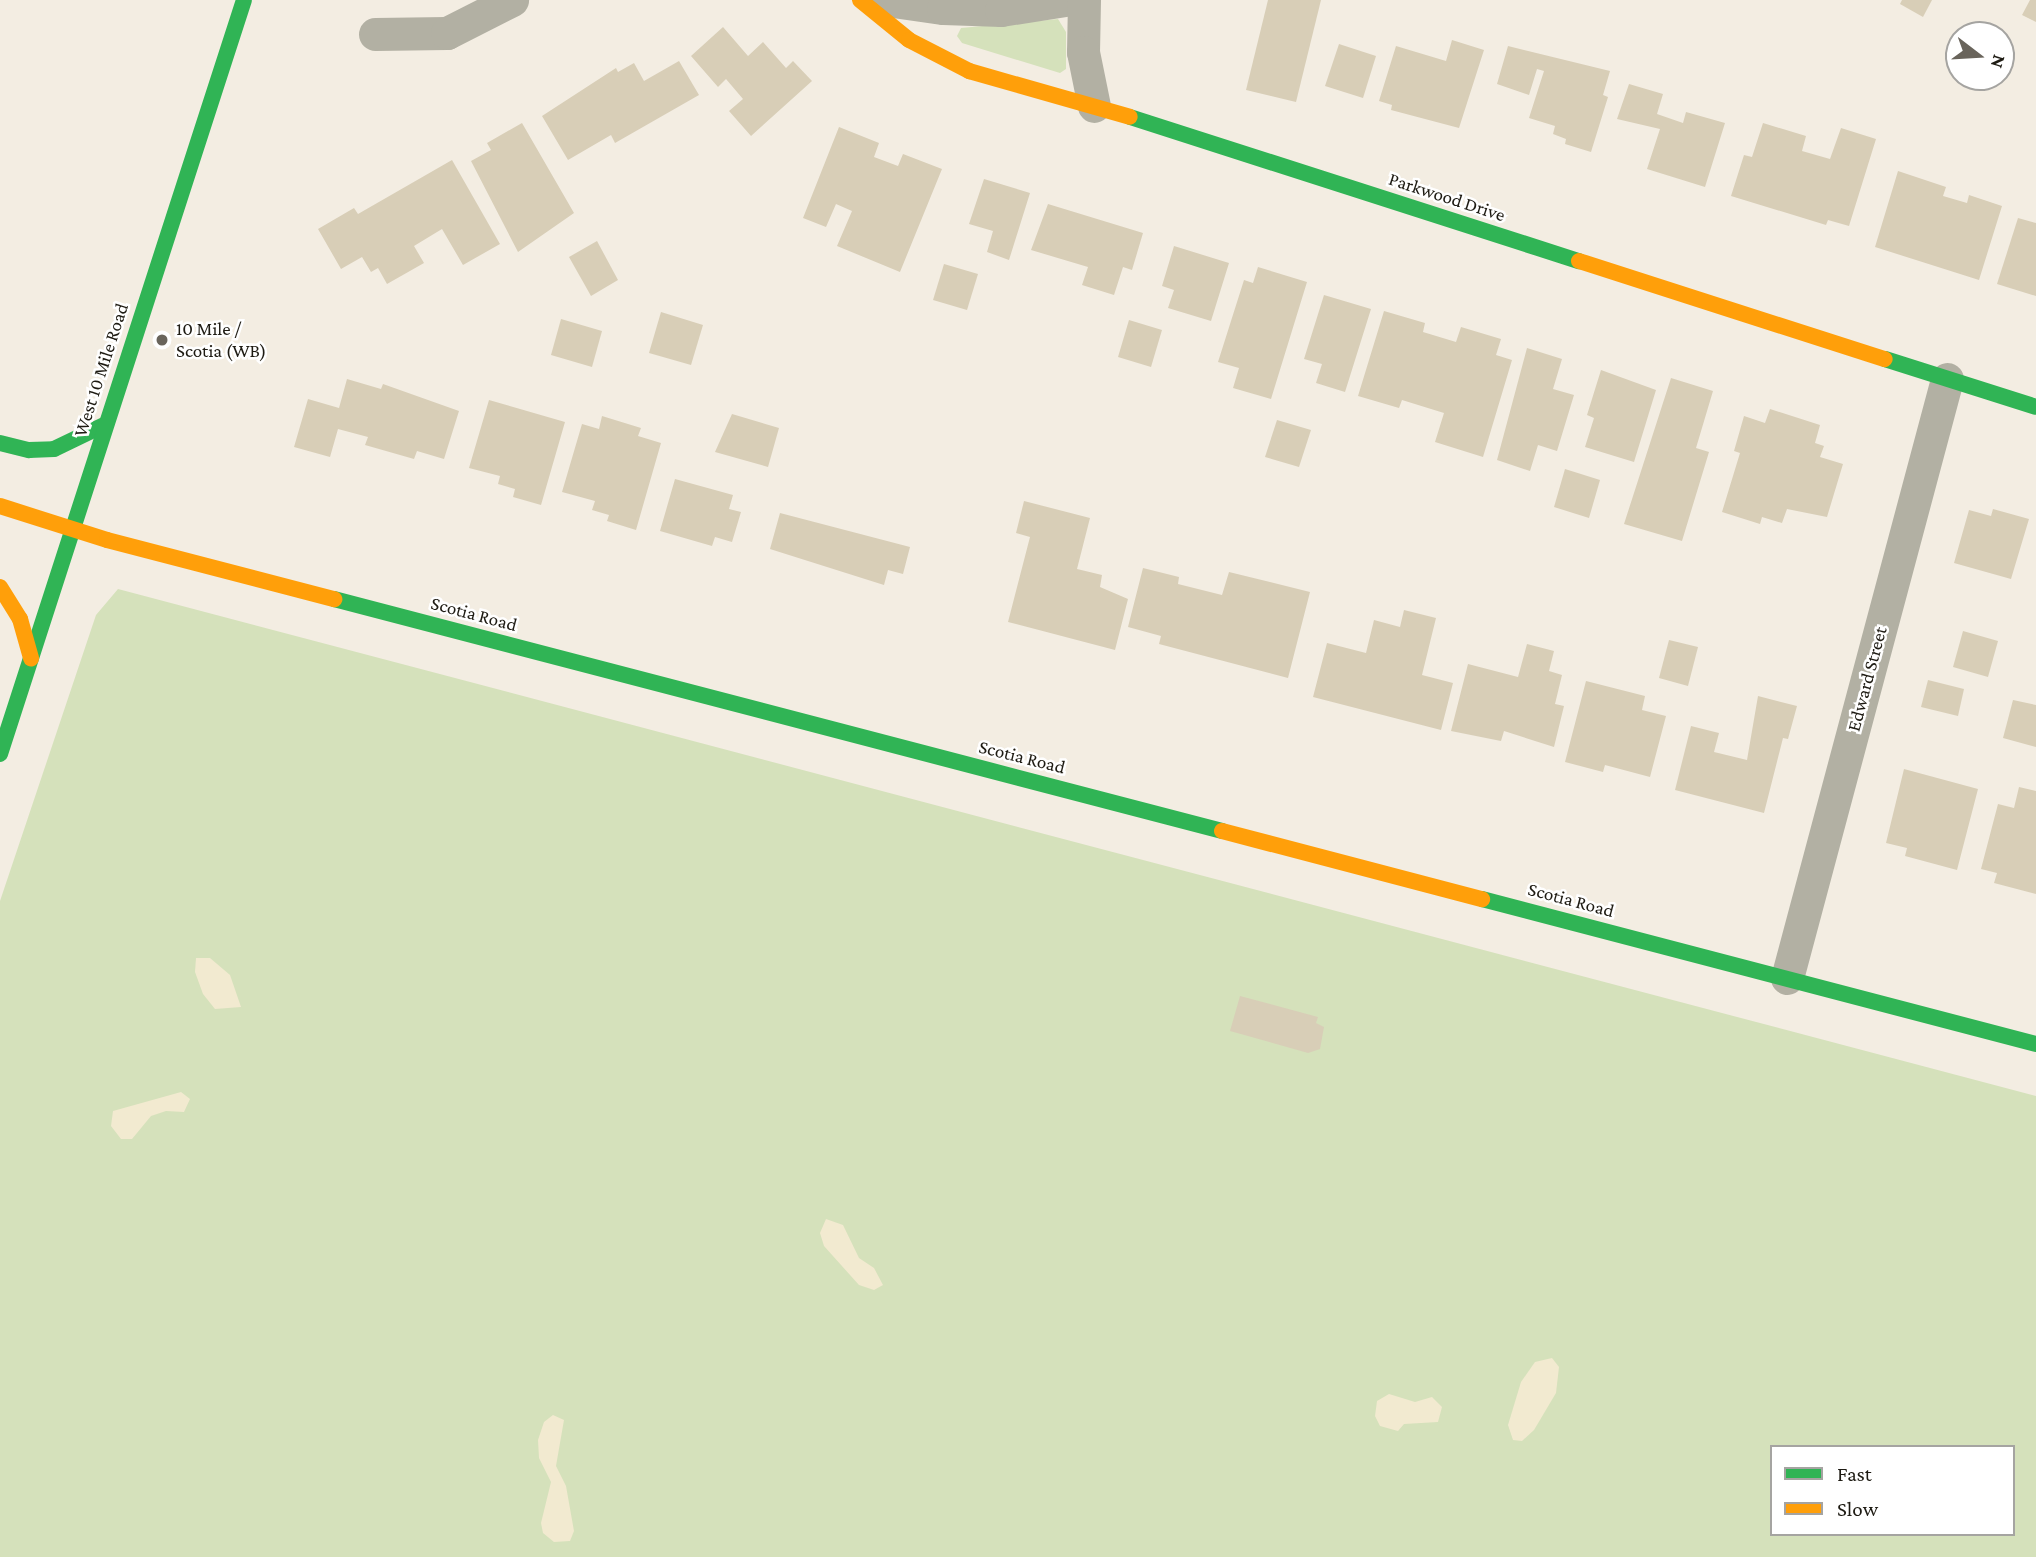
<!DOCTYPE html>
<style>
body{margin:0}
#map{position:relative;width:2036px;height:1557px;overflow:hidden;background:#f3ede2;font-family:"Crimson Pro",serif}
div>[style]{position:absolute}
.green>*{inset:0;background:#d5e1bb}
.sand>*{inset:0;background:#f2ead0}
.building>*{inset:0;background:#d8ceb7}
.street>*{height:33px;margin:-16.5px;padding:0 16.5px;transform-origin:16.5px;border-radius:16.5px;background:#b2b0a3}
.fast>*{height:16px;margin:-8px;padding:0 8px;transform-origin:8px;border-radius:8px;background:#30b455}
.slow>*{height:16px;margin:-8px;padding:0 8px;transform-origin:8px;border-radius:8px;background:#ff9f0a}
.dots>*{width:19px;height:19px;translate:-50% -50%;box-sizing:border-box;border:4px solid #fff;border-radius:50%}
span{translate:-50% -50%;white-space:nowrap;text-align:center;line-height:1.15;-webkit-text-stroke:5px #fff;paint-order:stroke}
.street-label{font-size:19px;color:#1e1b13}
.poi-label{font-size:19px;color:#1e1b13}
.left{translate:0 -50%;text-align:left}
.legend{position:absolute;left:1770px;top:1445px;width:245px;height:91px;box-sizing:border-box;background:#fff;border:2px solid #a5a4a1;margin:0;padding:9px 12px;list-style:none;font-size:21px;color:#1e1b13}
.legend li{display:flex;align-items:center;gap:14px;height:35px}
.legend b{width:35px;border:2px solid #a5a4a1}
.north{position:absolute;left:1945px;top:21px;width:70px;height:70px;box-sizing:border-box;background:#fff;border:2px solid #a5a4a1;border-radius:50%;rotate:107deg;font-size:19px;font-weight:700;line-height:28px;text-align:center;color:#1e1b13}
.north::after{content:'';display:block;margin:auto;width:24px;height:32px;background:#69645b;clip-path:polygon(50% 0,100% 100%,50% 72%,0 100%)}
</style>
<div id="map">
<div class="green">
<i style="clip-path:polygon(1058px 19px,1066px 32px,1066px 69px,1060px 73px,962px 43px,957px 36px,961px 28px)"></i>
<i style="clip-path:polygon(evenodd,118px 589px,2036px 1096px,2036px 1557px,0 1557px,0 901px,96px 615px,118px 589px,1772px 1447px,2013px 1447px,2013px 1534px,1772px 1534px,1772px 1447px)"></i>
</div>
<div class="sand">
<i style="clip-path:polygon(196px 958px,210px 958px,230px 975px,241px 1007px,215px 1009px,203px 994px,195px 972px)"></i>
<i style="clip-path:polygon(181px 1092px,190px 1099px,184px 1112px,166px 1111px,151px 1116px,132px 1139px,121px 1139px,111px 1126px,113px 1111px)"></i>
<i style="clip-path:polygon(826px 1219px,843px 1225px,859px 1258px,874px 1268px,883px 1285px,874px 1290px,859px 1285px,824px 1246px,820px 1233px)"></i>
<i style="clip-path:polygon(1552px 1358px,1559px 1367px,1556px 1393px,1534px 1430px,1522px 1441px,1513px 1440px,1508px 1425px,1521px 1382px,1535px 1362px)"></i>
<i style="clip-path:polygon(1389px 1394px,1415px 1402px,1432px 1397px,1442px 1407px,1438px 1422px,1404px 1424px,1398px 1431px,1380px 1426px,1375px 1416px,1377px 1401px)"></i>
<i style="clip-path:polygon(553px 1415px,564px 1420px,556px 1466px,566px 1486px,574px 1531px,570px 1541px,554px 1542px,543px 1533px,541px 1523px,551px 1482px,539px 1458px,538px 1440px,544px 1422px)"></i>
</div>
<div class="building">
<i style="clip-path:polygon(1268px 0,1321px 0,1296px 102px,1246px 90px)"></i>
<i style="clip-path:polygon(1902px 0,1932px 0,1923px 17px,1900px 4px)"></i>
<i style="clip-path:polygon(2030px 0,2036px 0,2036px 22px,2022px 15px)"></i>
<i style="clip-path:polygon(723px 27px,748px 56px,763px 42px,786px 68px,793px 61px,812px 81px,751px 136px,729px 111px,743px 99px,726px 79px,718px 87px,691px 56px)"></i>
<i style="clip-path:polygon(1452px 40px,1484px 50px,1459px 128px,1391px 110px,1392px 105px,1379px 101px,1396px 46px,1446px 61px)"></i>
<i style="clip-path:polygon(1339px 44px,1376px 56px,1363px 98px,1325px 86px)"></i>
<i style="clip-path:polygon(1508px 46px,1610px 71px,1603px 95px,1608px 97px,1591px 152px,1565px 144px,1566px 139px,1553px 134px,1555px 126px,1529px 118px,1544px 71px,1537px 69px,1529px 95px,1497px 84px)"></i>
<i style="clip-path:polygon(679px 61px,699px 95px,615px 143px,611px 135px,568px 160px,542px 116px,616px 68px,618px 72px,634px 63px,644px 81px)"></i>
<i style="clip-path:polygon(1629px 84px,1663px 94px,1657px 114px,1683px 123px,1686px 112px,1725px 123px,1705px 187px,1647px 169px,1660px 129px,1617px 119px)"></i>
<i style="clip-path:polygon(522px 123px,574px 213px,518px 252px,471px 161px,491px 150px,487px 143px)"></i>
<i style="clip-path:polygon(1763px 123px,1806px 136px,1802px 151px,1830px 159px,1841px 128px,1876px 139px,1849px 226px,1828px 220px,1826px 225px,1731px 196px,1744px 155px,1752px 157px)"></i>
<i style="clip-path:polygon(839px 127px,879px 143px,874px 157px,898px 166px,903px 154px,942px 169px,900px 272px,837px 246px,852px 211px,836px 204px,826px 227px,803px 218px)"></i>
<i style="clip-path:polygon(452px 160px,500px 244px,463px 265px,442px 229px,414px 246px,424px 263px,387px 284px,378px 268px,371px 272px,362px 257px,341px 269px,318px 229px,354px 208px,358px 214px)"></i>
<i style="clip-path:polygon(1898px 171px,1946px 187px,1943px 196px,1967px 203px,1969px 195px,2002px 206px,1979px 280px,1875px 247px)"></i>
<i style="clip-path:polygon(984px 179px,1030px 193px,1009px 260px,987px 252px,993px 231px,969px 224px)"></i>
<i style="clip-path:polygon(1048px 204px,1143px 233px,1132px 270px,1123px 267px,1114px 295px,1082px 285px,1088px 267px,1031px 250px)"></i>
<i style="clip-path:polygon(2018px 218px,2036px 223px,2036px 296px,1997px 284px)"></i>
<i style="clip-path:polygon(597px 241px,618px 280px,591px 296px,569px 257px)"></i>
<i style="clip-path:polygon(1174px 246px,1229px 263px,1211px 321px,1168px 308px,1174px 290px,1162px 286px)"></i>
<i style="clip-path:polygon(944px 264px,978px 274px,967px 310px,933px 300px)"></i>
<i style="clip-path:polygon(1258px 267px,1307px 282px,1271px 399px,1233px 388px,1239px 368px,1218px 362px,1244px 280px,1253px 283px)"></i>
<i style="clip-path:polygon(1324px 295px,1371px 309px,1345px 392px,1316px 383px,1322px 364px,1304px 359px)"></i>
<i style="clip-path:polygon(1384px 311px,1425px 323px,1423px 332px,1456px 342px,1461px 327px,1501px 339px,1496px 355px,1512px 360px,1483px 457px,1435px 442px,1444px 413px,1402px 400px,1399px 408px,1358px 396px)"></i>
<i style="clip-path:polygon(661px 312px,703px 325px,691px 365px,649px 353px)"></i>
<i style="clip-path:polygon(561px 319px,602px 331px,592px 367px,551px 355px)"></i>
<i style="clip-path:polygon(1129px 320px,1162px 330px,1151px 367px,1118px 357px)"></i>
<i style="clip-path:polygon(1527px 348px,1562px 359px,1553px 389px,1574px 395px,1557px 451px,1538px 445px,1530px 471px,1497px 460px)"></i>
<i style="clip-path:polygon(1601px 370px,1656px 390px,1634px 462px,1585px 447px,1594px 418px,1587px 415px)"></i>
<i style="clip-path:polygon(1671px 378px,1713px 391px,1696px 448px,1709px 452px,1682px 541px,1624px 524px)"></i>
<i style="clip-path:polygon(347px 379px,381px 389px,383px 384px,459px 411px,444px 459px,417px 451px,414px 459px,365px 445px,368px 437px,338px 429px,330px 457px,294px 447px,308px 399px,339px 408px)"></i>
<i style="clip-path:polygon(489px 400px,565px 422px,541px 505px,513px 497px,515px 489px,498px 484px,500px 476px,469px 468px)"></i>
<i style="clip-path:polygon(1770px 409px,1820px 425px,1815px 443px,1824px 446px,1820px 457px,1843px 464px,1827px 517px,1787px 509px,1782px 523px,1762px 517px,1760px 524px,1722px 512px,1740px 453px,1734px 451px,1744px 416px,1765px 423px)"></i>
<i style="clip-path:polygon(732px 414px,779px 428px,768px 467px,715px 452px)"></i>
<i style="clip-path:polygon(602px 416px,641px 428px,638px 436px,661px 443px,636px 530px,607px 521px,609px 515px,592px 510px,595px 501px,562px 492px,582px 424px,599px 429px)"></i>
<i style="clip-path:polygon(1277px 420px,1311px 430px,1299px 467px,1265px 457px)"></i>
<i style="clip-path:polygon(1565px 469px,1600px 480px,1589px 518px,1554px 507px)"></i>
<i style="clip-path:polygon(675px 479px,733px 495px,729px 509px,741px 512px,732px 542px,715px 537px,712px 546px,660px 531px)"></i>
<i style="clip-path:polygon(1024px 501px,1090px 518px,1077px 569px,1102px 575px,1100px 587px,1128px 599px,1115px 650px,1008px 622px,1030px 537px,1016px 533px)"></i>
<i style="clip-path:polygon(1993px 509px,2029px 519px,2011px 579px,1954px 563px,1969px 510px,1991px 516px)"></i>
<i style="clip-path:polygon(780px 513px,910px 547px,903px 574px,888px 570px,884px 585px,770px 549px)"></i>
<i style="clip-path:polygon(1143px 568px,1179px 577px,1178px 584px,1222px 595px,1229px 572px,1310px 592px,1288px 678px,1159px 644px,1161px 636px,1128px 627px)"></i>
<i style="clip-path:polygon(1404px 610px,1436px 618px,1422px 675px,1453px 683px,1441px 730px,1313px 697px,1327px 643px,1366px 653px,1374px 620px,1400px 627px)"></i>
<i style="clip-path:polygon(1963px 631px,1998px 641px,1988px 677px,1953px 667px)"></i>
<i style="clip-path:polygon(1669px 640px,1698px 647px,1688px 686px,1659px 678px)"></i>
<i style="clip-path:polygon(1527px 644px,1554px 651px,1549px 671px,1562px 675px,1555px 704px,1564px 706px,1554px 747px,1504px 731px,1501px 741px,1451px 731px,1468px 664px,1518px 677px)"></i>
<i style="clip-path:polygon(1928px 680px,1964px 689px,1958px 716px,1921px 707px)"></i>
<i style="clip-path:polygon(1586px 681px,1645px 696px,1642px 710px,1666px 716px,1650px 777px,1605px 765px,1603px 772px,1565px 762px)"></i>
<i style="clip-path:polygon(1758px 696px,1797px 706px,1788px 739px,1783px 738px,1764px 813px,1675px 790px,1691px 726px,1719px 733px,1714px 752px,1747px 760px)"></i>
<i style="clip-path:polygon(2013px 700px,2036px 705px,2036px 747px,2003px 738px)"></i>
<i style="clip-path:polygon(1904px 769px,1978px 789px,1957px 870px,1905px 856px,1907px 848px,1886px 843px)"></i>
<i style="clip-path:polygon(2019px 787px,2036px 791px,2036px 894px,1994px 883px,1997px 873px,1981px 869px,1998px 804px,2014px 808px)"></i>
<i style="clip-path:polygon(1240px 996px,1318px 1017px,1316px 1023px,1324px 1027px,1320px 1049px,1308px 1053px,1230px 1031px)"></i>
</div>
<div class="street">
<i style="left:886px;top:0;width:58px;rotate:8deg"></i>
<i style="left:943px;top:8px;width:58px;rotate:2deg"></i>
<i style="left:1001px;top:10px;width:65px;rotate:-8.9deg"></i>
<i style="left:1084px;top:0;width:52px;rotate:91.1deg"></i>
<i style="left:1083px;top:52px;width:55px;rotate:78.5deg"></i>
<i style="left:375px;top:34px;width:72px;rotate:-0.8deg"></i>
<i style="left:447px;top:33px;width:73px;rotate:-26.9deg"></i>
<i style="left:1787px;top:978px;width:620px;rotate:-75.04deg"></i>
</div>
<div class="fast">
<i style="left:1130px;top:117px;width:472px;rotate:17.8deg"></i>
<i style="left:1885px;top:359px;width:158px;rotate:17.6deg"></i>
<i style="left:0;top:443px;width:30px;rotate:14deg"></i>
<i style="left:29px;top:450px;width:25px;rotate:-2deg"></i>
<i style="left:54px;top:449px;width:58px;rotate:-25.7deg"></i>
<i style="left:334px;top:599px;width:918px;rotate:14.64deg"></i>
<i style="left:0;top:754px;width:792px;rotate:-72.07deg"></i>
<i style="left:1482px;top:899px;width:573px;rotate:14.67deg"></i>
</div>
<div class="slow">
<i style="left:860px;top:0;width:63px;rotate:39.2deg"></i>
<i style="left:909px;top:40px;width:68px;rotate:27.3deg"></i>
<i style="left:969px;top:71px;width:167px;rotate:15.9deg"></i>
<i style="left:1579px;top:261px;width:321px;rotate:17.8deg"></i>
<i style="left:0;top:506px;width:112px;rotate:17.6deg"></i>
<i style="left:107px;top:540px;width:235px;rotate:14.6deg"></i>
<i style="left:0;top:587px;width:38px;rotate:58deg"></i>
<i style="left:20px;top:619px;width:41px;rotate:74.2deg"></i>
<i style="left:1222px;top:831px;width:269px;rotate:14.7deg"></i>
</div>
<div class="dots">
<i style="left:162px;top:340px;background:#69645b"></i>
</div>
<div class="street-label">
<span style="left:1447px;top:197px;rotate:18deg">Parkwood Drive</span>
<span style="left:101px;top:370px;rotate:-72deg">West 10 Mile Road</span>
<span style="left:474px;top:614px;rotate:15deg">Scotia Road</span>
<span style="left:1867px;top:679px;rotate:-75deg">Edward Street</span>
<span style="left:1022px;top:757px;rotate:14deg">Scotia Road</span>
<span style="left:1571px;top:900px;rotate:15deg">Scotia Road</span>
</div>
<div class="poi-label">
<span class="left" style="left:176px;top:340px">10 Mile /<br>Scotia (WB)</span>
</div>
<ul class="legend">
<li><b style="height:9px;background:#30b455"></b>Fast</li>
<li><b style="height:9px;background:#ff9f0a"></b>Slow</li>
</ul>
<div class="north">N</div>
</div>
